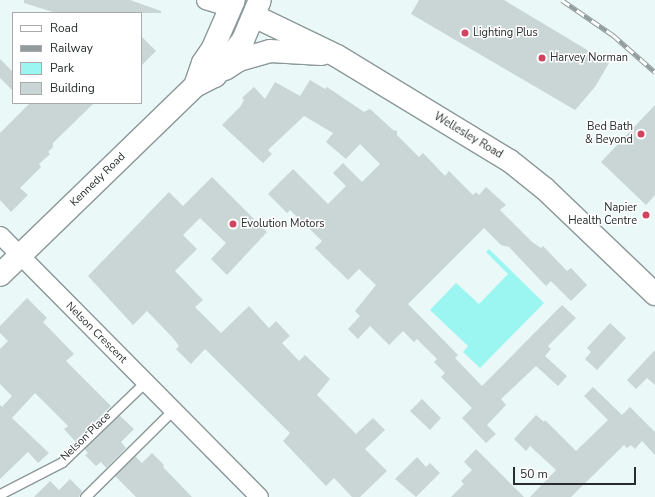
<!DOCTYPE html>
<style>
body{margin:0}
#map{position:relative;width:655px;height:497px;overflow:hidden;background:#eaf8f7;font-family:"Nunito Sans",sans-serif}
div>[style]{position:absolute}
.green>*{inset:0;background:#9bf6f2}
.building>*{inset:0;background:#c9d6d5}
.roads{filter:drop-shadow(1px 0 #8c9898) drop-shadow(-1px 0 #8c9898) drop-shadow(0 1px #8c9898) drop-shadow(0 -1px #8c9898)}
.service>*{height:9px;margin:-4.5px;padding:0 4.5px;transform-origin:4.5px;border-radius:4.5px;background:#fff}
.minor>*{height:17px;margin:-8.5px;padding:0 8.5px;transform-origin:8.5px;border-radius:8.5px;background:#fff}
.secondary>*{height:22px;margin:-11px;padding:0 11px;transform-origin:11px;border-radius:11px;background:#fff}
.rail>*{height:4.5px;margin-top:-2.25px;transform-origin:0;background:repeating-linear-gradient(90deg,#fff 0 9px,#929c9c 0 18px);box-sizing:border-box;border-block:1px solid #929c9c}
.dots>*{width:11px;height:11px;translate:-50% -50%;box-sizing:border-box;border:2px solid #fff;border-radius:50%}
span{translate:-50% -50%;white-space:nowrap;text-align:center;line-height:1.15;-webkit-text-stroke:3px #fff;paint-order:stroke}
.poi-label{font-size:11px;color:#272c2c}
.left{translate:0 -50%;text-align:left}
.right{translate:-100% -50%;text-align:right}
.street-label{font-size:11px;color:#272c2c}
.legend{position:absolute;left:12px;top:12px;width:130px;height:92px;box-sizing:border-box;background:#fff;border:1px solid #a9abab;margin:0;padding:5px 7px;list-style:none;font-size:12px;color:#272c2c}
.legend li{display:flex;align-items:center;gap:8px;height:20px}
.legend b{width:20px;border:1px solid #a9abab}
.scale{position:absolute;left:513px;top:467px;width:123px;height:18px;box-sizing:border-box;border:2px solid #272c2c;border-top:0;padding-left:5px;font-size:12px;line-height:14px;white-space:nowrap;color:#272c2c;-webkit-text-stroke:3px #fff;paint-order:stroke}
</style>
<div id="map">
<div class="green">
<i style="clip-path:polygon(489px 249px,544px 303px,480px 368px,463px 352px,468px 346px,430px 310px,456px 283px,479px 304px,508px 274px,486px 252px)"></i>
</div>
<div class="building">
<i style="clip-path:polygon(24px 0,130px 0,161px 11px,161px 13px,56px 13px,24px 3px)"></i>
<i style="clip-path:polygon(419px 0,504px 0,609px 63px,595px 87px,575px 110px,411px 14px)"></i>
<i style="clip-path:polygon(141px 36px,156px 51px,141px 66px)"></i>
<i style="clip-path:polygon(0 59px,13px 72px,13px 91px,0 78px)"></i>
<i style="clip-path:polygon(310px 80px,325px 89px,327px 87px,364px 112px,370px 109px,393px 130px,397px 131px,397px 135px,419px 157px,423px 153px,445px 176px,449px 171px,473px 195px,476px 192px,479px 195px,486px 187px,506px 205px,500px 210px,532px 242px,541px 248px,543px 246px,567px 271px,571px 268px,587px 285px,571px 301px,551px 281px,546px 286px,509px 247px,501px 245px,484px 228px,408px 304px,458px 355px,455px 358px,482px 386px,562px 305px,576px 318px,548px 346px,551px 349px,545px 356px,567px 376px,558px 386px,536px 366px,501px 399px,506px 405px,487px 425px,496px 434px,486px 443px,462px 418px,472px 408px,441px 377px,445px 373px,434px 362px,437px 359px,417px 339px,414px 342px,403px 331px,389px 345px,370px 326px,358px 339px,348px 329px,360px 316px,355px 311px,376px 285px,359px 269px,348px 280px,315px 248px,322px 241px,290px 210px,287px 213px,268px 194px,293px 169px,328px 204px,346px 186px,333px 173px,343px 163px,362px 182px,380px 164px,360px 144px,346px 159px,326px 142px,333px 133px,304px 116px,268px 150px,272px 154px,263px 163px,222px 125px,240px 107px,244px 100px,242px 98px,254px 87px,265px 99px,275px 82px,300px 96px)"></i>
<i style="clip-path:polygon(30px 103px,94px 103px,53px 143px,53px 147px,48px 152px,50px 154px,39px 164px,41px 167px,20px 188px,28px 195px,11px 212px,0 200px,0 133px)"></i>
<i style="clip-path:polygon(655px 105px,655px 195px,646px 205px,601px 162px)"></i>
<i style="clip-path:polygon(212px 177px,267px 232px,227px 275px,211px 259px,226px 243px,200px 218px,183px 235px,197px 249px,175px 271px,203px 300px,195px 307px,221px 333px,249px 306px,269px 328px,276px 321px,290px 336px,282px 343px,299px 361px,305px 355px,330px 379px,317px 395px,356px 434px,373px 418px,385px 430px,365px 449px,387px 471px,360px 497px,352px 497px,334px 478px,326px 486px,283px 441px,290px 433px,205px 349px,191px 364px,176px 349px,179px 346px,173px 338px,147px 311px,133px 325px,88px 276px,169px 192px,183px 206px)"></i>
<i style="clip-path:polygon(27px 298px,47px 318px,43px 322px,74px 354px,66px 361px,111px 406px,75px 441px,64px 429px,68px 426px,35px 393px,12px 418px,49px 453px,38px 463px,28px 452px,0 479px,0 405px,2px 407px,12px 396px,0 384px,0 349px,8px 341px,0 333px,0 326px)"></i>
<i style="clip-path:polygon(610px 323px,626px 338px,597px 370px,585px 359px,591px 352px,587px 348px)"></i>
<i style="clip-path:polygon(655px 350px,655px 385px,647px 378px,636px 389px,627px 380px)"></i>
<i style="clip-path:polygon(593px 387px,622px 415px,630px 407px,655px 432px,655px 455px,642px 441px,635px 449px,631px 445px,627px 448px,624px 445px,571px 497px,530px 497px,556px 470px,530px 446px,526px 451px,514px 439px,536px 415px,544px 422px,545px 420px,576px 451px,608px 420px,584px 396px)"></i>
<i style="clip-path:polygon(422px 399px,441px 418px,430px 430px,410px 411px)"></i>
<i style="clip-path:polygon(119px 415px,134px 429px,121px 442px,126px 448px,106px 468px,101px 462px,96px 466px,85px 455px,88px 453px,84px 449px)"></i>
<i style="clip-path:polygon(476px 449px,524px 497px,451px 497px,464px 484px,461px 481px,472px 470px,464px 462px)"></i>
<i style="clip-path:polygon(152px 453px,164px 465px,163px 467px,192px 497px,136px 497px,115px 476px,135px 456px,142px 463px)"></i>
<i style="clip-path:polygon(417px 457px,426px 467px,430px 463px,440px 473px,416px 497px,395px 479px)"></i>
<i style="clip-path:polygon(70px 479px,82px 491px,79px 497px,34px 497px,50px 481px,59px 490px)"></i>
</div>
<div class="roads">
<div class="service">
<i style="left:0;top:494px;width:70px;rotate:-27.3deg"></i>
<i style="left:62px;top:462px;width:115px;rotate:-43.9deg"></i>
<i style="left:85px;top:497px;width:124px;rotate:-44.7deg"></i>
</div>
<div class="minor">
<i style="left:205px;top:0;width:27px;rotate:17deg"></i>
<i style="left:0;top:235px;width:368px;rotate:45.3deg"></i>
</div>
<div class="secondary">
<i style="left:254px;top:16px;width:92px;rotate:25.7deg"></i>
<i style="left:337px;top:56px;width:202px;rotate:31.3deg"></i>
<i style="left:510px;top:161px;width:45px;rotate:38.7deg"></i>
<i style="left:545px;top:189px;width:152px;rotate:43.7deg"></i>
<i style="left:225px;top:69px;width:17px;rotate:-33deg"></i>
<i style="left:239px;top:60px;width:32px;rotate:-16deg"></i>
<i style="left:270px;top:51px;width:52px;rotate:3.3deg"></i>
<i style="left:195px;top:86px;width:24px;rotate:-71deg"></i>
<i style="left:203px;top:63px;width:18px;rotate:-56deg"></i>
<i style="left:213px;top:48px;width:52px;rotate:-66.4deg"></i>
<i style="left:0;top:275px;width:272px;rotate:-44.1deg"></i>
<i style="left:195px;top:86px;width:22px;rotate:-27deg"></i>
<i style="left:215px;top:76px;width:46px;rotate:-52.1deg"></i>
<i style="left:243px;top:40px;width:43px;rotate:-67deg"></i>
</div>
</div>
<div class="rail">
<i style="left:562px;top:0;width:62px;rotate:34.5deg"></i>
<i style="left:613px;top:35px;width:56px;rotate:41.4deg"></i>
</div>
<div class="dots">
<i style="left:465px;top:33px;background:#d3435f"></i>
<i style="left:542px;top:58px;background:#d3435f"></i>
<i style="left:641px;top:134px;background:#d3435f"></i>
<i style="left:646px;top:215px;background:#d3435f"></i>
<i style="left:233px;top:224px;background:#d3435f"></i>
</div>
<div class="poi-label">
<span class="left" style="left:473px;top:33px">Lighting Plus</span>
<span class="left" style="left:550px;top:58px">Harvey Norman</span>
<span class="right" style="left:633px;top:134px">Bed Bath<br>&amp; Beyond</span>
<span class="right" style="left:637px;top:215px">Napier<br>Health Centre</span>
<span class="left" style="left:241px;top:224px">Evolution Motors</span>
</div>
<div class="street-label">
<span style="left:468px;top:136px;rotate:31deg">Wellesley Road</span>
<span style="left:98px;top:180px;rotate:-44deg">Kennedy Road</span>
<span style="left:96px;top:333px;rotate:45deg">Nelson Crescent</span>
<span style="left:86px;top:437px;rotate:-44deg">Nelson Place</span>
</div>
<ul class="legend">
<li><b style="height:5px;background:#fff"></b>Road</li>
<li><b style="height:5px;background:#929c9c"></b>Railway</li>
<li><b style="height:11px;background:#9bf6f2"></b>Park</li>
<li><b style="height:11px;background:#c9d6d5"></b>Building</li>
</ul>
<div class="scale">50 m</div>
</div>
